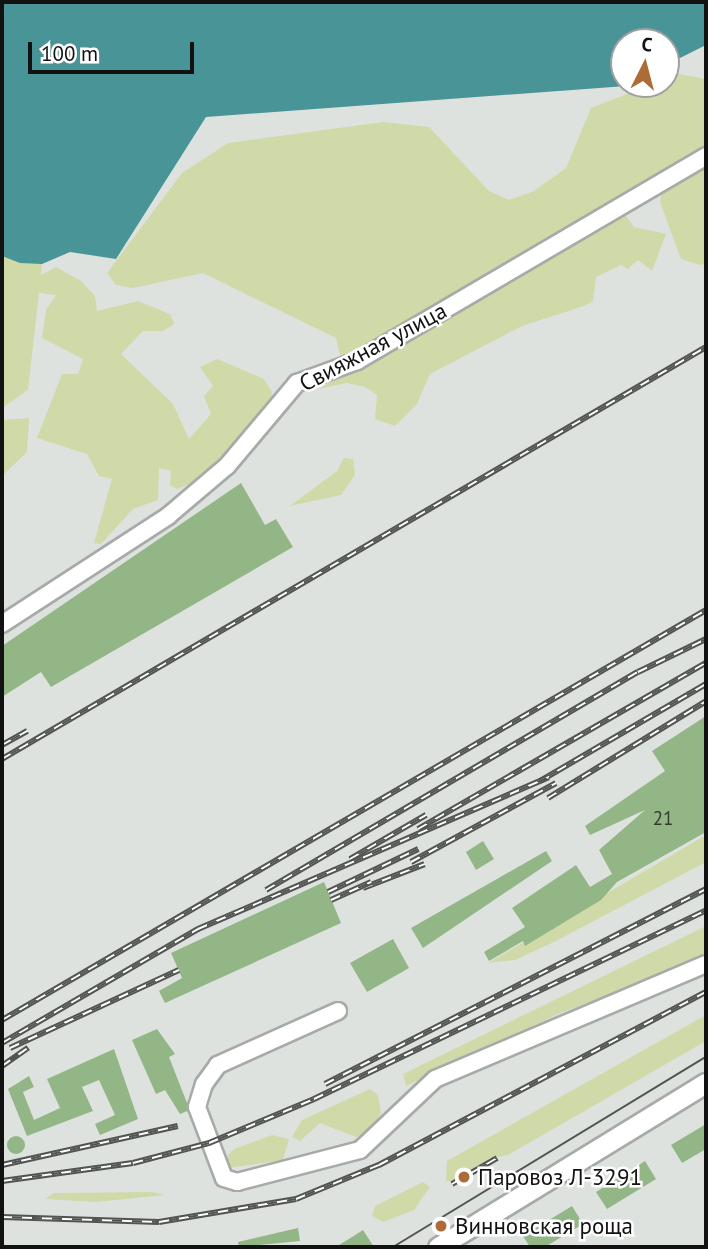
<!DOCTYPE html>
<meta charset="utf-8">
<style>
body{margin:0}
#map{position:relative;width:708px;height:1249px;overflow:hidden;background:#dee2df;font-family:"PT Sans",sans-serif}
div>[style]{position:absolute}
.green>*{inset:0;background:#cfdaa8}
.water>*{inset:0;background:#489496}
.building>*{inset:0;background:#93b687}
.round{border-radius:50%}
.roads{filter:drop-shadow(2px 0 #a7aba8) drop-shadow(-2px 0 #a7aba8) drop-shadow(0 2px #a7aba8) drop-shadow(0 -2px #a7aba8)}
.minor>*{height:16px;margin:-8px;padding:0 8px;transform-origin:8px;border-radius:8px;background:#fff}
.major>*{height:19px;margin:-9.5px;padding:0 9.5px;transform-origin:9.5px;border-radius:9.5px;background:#fff}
.tram>*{height:2px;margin:-1px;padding:0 1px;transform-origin:1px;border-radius:1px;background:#525452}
.rail>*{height:6px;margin-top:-3px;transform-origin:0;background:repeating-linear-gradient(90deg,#fff 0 10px,#525452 0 20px);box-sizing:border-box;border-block:2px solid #525452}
.dots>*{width:19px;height:19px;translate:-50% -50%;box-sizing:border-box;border:4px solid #fff;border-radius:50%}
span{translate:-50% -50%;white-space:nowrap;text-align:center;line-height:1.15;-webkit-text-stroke:5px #fff;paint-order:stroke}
.number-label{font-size:19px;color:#323b2e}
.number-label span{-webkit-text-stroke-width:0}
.street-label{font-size:23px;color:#111211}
.poi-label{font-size:23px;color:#111211}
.left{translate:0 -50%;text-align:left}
.frame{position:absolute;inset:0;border:4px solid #111211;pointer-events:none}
.north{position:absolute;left:610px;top:28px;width:70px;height:70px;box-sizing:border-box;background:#fff;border:2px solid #a0a0a0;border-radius:50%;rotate:6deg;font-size:19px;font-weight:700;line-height:28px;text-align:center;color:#111211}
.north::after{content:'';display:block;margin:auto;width:24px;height:32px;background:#ad6b36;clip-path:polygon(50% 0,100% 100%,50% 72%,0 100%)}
.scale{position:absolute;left:28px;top:42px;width:166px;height:32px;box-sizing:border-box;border:4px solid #111211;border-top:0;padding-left:9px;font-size:21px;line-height:24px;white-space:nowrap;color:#111211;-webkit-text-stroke:5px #fff;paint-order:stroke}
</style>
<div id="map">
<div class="green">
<i style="clip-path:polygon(678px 74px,706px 79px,706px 150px,342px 364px,336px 338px,203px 273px,133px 288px,116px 285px,107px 273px,182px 173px,228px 143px,383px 122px,429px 127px,489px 191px,509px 200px,534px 191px,566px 168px,591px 108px)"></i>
<i style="clip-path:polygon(706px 161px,706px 264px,700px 265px,681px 259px,660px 202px,662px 187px)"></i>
<i style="clip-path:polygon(623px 212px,634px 227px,666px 234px,652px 271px,638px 260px,628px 269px,621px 265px,596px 277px,593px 301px,584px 306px,522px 326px,430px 374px,417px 404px,395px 426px,375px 419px,377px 395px,365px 387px,347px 383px,318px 389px)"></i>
<i style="clip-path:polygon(2px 256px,42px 264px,41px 275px,56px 267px,81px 281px,95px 296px,97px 311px,138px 301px,170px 314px,174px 324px,163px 331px,143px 331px,121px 354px,173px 404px,189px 439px,211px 414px,204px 396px,213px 386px,200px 367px,217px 359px,264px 379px,272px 392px,270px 408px,200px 480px,177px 489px,170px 485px,171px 471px,159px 468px,158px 500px,133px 509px,101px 544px,94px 543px,112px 479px,99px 476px,87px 454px,37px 438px,62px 374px,78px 374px,83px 359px,42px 338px,46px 310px,56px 295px,39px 293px,28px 390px,2px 408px)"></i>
<i style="clip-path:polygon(29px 418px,27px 452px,2px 476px,2px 420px)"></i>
<i style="clip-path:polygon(344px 458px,353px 459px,355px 475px,341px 495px,290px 506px,337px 471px)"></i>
<i style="clip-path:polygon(706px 835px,706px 862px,554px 942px,515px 960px,488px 963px)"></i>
<i style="clip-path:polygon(706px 926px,706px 958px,558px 1014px,406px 1086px,403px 1074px)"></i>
<i style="clip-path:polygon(706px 1015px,706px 1041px,508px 1155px,488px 1159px,461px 1181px,446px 1181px,447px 1161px)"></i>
<i style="clip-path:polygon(370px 1089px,378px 1095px,381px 1113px,368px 1134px,356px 1137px,320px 1123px,300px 1141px,292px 1137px,302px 1120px)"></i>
<i style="clip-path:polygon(272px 1135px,289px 1139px,283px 1160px,229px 1168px,227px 1156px,234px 1149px)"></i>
<i style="clip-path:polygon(423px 1182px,430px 1187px,414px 1210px,383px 1222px,372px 1216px,375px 1206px)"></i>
<i style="clip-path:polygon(152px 1192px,165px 1195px,96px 1202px,45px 1199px,54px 1193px)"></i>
</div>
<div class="water">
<i style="clip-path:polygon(2px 2px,706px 2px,706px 45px,666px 65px,666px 42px,624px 42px,626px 86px,206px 117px,116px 259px,70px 252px,42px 264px,20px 263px,2px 256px)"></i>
</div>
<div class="building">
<i style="clip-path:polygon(241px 483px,265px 525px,276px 519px,293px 547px,51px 687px,41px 672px,2px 697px,2px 646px)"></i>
<i style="clip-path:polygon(706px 716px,706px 832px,617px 882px,601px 900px,525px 946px,523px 941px,489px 961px,484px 952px,525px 927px,512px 908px,576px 865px,590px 887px,612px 874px,599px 850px,645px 810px,590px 835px,585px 826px,665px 771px,652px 751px)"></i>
<i style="clip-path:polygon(483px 841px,494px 859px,476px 870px,466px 852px)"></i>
<i style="clip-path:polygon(546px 851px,552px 861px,423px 948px,411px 928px)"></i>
<i style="clip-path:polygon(324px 882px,341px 923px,165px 1003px,159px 991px,182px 978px,171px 953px)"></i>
<i style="clip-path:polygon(393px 939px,409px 968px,367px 992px,350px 963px)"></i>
<i style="clip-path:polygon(157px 1029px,175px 1054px,169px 1057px,187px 1103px,187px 1111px,180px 1114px,165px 1090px,156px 1094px,132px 1040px)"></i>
<i style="clip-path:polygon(114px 1049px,138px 1119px,100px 1135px,95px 1124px,115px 1115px,99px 1080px,82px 1087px,93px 1111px,27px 1136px,8px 1089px,29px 1076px,34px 1087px,23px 1092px,34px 1120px,60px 1108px,47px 1079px)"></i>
<i style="clip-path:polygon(706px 1124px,706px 1149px,682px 1163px,671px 1145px)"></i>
<i class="round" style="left:7px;top:1136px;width:18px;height:18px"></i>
<i style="clip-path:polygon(645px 1161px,656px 1179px,607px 1209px,596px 1192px)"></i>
<i style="clip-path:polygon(572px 1206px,583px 1224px,545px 1247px,530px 1247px,523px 1236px)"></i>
<i style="clip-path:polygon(298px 1228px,300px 1241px,239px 1247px,238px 1242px)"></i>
<i style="clip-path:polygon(363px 1230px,374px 1247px,336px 1247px)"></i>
</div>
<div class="roads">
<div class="minor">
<i style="left:2px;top:624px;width:198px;rotate:-33deg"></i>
<i style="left:168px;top:516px;width:77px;rotate:-40.3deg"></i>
<i style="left:227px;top:466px;width:109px;rotate:-49.9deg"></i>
<i style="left:297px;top:383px;width:64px;rotate:-20.1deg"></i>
<i style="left:357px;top:361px;width:405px;rotate:-30.4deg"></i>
<i style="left:338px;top:1011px;width:132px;rotate:155.8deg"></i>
<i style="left:218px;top:1065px;width:24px;rotate:126deg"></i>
<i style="left:204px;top:1084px;width:24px;rotate:107deg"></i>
<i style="left:197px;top:1107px;width:76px;rotate:69.2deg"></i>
<i style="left:224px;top:1178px;width:14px;rotate:17deg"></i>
<i style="left:237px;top:1182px;width:127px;rotate:-14.6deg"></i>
<i style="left:360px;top:1150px;width:103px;rotate:-43.4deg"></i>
<i style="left:435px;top:1079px;width:294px;rotate:-23deg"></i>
</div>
<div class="major">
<i style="left:438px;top:1247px;width:314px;rotate:-31.5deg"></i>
</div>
</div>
<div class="tram">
<i style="left:393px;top:1247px;width:366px;rotate:-31.3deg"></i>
</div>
<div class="rail">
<i style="left:2px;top:745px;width:29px;rotate:-29deg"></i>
<i style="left:2px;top:759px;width:816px;rotate:-30.34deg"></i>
<i style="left:540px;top:781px;width:192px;rotate:-30.3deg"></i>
<i style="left:548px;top:798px;width:185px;rotate:-31.5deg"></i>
<i style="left:418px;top:829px;width:332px;rotate:-30deg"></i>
<i style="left:350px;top:859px;width:88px;rotate:-30.1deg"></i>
<i style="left:411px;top:862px;width:165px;rotate:-28.6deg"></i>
<i style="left:363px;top:888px;width:66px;rotate:-21.2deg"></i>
<i style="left:266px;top:890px;width:431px;rotate:-30.4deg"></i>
<i style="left:638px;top:672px;width:76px;rotate:-25.9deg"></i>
<i style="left:328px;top:892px;width:100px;rotate:-25.5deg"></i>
<i style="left:331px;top:900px;width:44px;rotate:-24.2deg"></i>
<i style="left:2px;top:1020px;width:815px;rotate:-30.22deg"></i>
<i style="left:2px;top:1043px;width:227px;rotate:-30.2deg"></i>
<i style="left:198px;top:929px;width:382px;rotate:-23.4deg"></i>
<i style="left:10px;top:1048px;width:186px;rotate:-24.8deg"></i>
<i style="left:2px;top:1066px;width:32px;rotate:-35deg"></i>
<i style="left:325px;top:1084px;width:428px;rotate:-27.1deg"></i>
<i style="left:2px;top:1165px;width:180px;rotate:-12.5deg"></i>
<i style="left:2px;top:1181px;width:132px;rotate:-7.8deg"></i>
<i style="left:133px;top:1163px;width:79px;rotate:-14.7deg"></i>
<i style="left:209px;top:1143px;width:114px;rotate:-22.7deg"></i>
<i style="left:314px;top:1099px;width:435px;rotate:-25.7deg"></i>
<i style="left:452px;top:1184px;width:52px;rotate:-30deg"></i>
<i style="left:2px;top:1217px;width:157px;rotate:1.8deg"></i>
<i style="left:159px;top:1222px;width:139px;rotate:-9.5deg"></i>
<i style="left:296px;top:1199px;width:90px;rotate:-22.3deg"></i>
<i style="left:379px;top:1165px;width:370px;rotate:-27.9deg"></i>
</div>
<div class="dots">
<i style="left:464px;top:1177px;background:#ad6b36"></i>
<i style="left:441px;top:1226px;background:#ad6b36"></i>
</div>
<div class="number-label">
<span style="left:663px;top:819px">21</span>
</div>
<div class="street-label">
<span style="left:373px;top:347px;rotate:-28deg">Свияжная улица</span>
</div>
<div class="poi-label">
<span class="left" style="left:478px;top:1177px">Паровоз Л-3291</span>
<span class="left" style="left:455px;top:1226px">Винновская роща</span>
</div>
<div class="frame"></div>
<div class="north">С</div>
<div class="scale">100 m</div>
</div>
